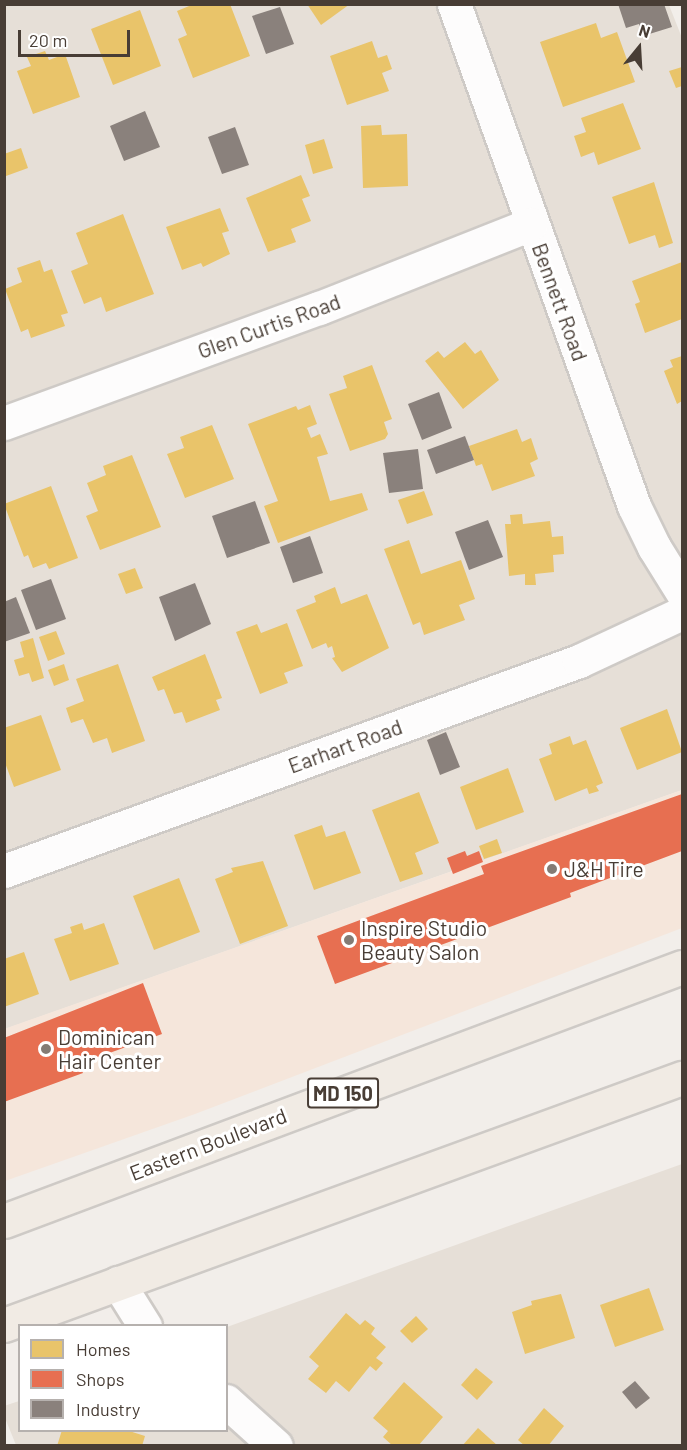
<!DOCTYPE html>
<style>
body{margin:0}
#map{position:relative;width:687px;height:1450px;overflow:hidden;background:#f2eeea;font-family:Barlow,sans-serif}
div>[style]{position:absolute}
.residential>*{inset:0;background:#e6dfd7}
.commercial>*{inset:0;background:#f5e6db}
.homes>*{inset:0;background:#e9c46a}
.shops>*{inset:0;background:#e76f51}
.industry>*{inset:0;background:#8a817c}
.roads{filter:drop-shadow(2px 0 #cecac6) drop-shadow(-2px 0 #cecac6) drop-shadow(0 2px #cecac6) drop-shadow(0 -2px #cecac6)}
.street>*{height:33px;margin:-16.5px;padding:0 16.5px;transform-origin:16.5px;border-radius:16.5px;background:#fdfcfc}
.primary>*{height:33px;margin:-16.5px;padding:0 16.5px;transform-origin:16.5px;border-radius:16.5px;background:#f1ebe4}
.dots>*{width:16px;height:16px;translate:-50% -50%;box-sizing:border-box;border:3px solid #fff;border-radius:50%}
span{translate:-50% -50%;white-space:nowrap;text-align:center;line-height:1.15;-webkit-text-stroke:6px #fff;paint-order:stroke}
.shield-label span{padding:2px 4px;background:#fff;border:2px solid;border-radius:4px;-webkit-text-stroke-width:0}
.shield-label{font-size:20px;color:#483d35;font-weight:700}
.street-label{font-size:21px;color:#483d35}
.poi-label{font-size:21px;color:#483d35}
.left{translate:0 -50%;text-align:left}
.frame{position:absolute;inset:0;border:6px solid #483d35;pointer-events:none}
.legend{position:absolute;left:18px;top:1324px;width:210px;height:108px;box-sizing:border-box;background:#fff;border:2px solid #b6b1ae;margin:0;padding:8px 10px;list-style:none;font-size:18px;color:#483d35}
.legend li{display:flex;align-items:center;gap:12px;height:30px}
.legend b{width:30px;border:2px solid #b6b1ae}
.north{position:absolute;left:609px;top:18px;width:60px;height:60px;-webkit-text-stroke:4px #fff;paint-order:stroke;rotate:18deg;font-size:16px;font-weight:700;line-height:24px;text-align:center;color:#483d35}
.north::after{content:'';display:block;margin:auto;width:21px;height:27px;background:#483d35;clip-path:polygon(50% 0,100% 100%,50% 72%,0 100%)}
.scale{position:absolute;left:18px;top:30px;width:112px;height:27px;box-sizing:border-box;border:3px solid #483d35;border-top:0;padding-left:8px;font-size:18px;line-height:21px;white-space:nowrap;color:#483d35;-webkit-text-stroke:4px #fff;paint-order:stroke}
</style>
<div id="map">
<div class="residential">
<i style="clip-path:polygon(4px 5px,669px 5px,682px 38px,682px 790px,5px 1029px)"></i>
<i style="clip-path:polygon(682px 1164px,682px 1445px,16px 1445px,5px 1418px,4px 1406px,19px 1401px,20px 1430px,226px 1430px,227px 1327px)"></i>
</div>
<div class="commercial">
<i style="clip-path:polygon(682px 790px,682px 928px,195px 1114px,5px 1181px,4px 1029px)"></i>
</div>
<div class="homes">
<i style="clip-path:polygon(194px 4px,230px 4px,250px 56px,193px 78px,178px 39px,187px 35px,177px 11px)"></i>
<i style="clip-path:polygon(307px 4px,350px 4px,321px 25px)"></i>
<i style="clip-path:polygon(140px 10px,161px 66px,113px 85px,91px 29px)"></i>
<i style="clip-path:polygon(596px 23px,601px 38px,617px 32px,635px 82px,563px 107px,540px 42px)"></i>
<i style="clip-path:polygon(372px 41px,378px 58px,387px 55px,392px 69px,382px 73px,389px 91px,347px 105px,330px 56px)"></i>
<i style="clip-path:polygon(45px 51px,49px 60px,65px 54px,80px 97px,33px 114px,17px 71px,31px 66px,27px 57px)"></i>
<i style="clip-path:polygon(682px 67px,682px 86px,676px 88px,669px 71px)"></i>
<i style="clip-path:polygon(623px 103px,641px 149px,598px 165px,594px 152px,581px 157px,574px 136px,586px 132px,581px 118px)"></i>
<i style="clip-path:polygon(381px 125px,382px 135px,407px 134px,408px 186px,363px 188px,361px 126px)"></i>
<i style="clip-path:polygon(324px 139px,333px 168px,313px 174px,305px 145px)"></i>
<i style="clip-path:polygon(21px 148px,28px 168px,6px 176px,4px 154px)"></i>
<i style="clip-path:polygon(301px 175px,310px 196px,302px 199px,311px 221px,291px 229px,296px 242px,268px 252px,246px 198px)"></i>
<i style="clip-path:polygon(654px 182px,673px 243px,659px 248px,655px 235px,629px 244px,612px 197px)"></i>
<i style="clip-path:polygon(220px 208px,229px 231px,222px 233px,230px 254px,203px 267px,201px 263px,182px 270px,166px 227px)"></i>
<i style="clip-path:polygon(123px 214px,154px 294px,106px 312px,101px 297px,84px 304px,71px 271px,88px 264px,76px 233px)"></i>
<i style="clip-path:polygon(40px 260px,44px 272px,52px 269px,68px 313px,61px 315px,65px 326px,31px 338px,28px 329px,21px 332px,5px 289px,22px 282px,17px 268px)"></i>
<i style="clip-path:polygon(682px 262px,682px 319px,645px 333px,635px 304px,640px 302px,632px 281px)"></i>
<i style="clip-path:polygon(465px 342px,475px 354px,481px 350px,499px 380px,463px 409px,425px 361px,438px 351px,444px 358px)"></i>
<i style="clip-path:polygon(682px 356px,682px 401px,677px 404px,664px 371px,673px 367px,670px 360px)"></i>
<i style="clip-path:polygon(372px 365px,392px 419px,384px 422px,388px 434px,385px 439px,350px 451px,329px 394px,347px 388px,343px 376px)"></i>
<i style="clip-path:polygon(310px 405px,317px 424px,307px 428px,311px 438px,320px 434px,328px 454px,317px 457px,330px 501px,362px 493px,368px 510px,278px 543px,264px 506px,278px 501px,248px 424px,296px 406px,298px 410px)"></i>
<i style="clip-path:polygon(212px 425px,234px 479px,185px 498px,167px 454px,184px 448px,180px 437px)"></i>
<i style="clip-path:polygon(517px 429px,522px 442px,531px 438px,538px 459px,530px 463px,535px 476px,492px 491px,482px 464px,476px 466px,469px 446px)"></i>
<i style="clip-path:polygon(132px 455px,161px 527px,100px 550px,86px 516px,98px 511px,87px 483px,106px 475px,103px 466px)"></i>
<i style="clip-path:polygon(51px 486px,78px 558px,49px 569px,46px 563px,33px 568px,28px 555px,24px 557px,4px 504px)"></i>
<i style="clip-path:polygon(424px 491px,433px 515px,407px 524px,398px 500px)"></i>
<i style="clip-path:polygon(522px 514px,523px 524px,550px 521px,552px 537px,563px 536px,564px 554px,553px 555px,554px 572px,535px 574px,536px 585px,525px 585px,525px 574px,509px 576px,505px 524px,511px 524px,510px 515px)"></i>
<i style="clip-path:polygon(409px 540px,421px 574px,461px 560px,475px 599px,459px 605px,465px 620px,424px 635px,420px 622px,413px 625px,384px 549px)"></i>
<i style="clip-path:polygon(135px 568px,143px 588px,126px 594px,118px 574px)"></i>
<i style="clip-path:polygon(335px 587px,341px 604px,367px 594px,389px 648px,342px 672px,332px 658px,335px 657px,332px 646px,328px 648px,326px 643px,312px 649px,296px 610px,316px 602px,314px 596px)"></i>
<i style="clip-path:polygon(287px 623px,303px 666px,284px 673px,288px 683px,260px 694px,236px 632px,257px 624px,261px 633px)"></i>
<i style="clip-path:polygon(56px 631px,65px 654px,48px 661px,39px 637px)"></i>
<i style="clip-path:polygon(33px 638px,44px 678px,32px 682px,29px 673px,19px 676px,14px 660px,24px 657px,20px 642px)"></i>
<i style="clip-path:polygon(205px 654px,222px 698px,216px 700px,220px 710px,186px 723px,182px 712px,174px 714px,164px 689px,158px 691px,152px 677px)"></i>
<i style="clip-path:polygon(64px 664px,69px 680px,54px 686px,48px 670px)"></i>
<i style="clip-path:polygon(118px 664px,145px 741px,112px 753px,107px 738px,93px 743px,83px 719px,71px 723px,66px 708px,84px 701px,76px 679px)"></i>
<i style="clip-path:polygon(667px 709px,682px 752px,637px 770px,620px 728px)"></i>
<i style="clip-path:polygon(41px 715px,61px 770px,14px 787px,4px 760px,4px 728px)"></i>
<i style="clip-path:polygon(570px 736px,573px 745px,586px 740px,603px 783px,596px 786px,599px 791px,589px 794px,587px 788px,555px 801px,539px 759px,552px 754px,549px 744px)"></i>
<i style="clip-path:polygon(508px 768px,524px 812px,476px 830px,460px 787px)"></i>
<i style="clip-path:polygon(419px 792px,439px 843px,415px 853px,423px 874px,400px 882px,372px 810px)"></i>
<i style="clip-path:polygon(322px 825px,326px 837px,345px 831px,361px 873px,314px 890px,294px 835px)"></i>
<i style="clip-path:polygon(497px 839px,502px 853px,484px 859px,479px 846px)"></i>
<i style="clip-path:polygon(263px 861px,288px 926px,240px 944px,215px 879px,233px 872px,231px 868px)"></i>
<i style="clip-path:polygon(179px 878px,200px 932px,154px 950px,133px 896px)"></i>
<i style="clip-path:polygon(82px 923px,84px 930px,104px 923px,119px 964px,70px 981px,54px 939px,72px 933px,70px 927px)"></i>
<i style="clip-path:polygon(24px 952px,39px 994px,4px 1007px,4px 959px)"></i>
<i style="clip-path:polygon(649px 1288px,664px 1330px,615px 1347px,600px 1305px)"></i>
<i style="clip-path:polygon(561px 1294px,575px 1338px,525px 1354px,512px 1312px,532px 1305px,531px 1301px)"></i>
<i style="clip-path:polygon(346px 1313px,360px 1325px,365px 1320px,375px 1328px,371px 1334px,386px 1347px,376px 1358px,383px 1363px,376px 1371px,370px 1366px,349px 1392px,336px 1381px,326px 1393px,308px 1379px,319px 1366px,309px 1357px)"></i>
<i style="clip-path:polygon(416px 1316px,428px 1329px,412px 1343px,400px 1331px)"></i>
<i style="clip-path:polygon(476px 1368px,493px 1382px,477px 1400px,461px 1385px)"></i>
<i style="clip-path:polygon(404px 1382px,443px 1417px,418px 1446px,393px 1446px,383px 1437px,388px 1431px,373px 1418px)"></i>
<i style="clip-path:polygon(544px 1408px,564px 1426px,548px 1446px,525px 1446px,518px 1440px)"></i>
<i style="clip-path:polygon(478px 1428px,498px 1446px,462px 1446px)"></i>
<i style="clip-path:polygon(62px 1430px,126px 1430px,145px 1436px,142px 1446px,57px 1446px)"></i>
</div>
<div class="shops">
<i style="clip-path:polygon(682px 794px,682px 851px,570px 893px,571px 897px,335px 984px,317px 936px,484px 874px,481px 866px)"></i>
<i style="clip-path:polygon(465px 851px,467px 856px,479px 851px,483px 862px,453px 874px,447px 858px)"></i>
<i style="clip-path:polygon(143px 983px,162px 1034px,79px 1064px,83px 1073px,4px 1102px,4px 1038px)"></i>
</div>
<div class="industry">
<i style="clip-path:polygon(618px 4px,664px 4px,672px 27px,643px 36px,639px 24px,626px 28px)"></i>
<i style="clip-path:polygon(280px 7px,294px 44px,266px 54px,252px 16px)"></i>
<i style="clip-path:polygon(145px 111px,160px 147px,124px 161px,110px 126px)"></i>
<i style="clip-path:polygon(235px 127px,249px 165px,222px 174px,208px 137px)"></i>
<i style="clip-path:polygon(439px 392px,452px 428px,422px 440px,408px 404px)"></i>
<i style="clip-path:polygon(465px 436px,474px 460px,436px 474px,427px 450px)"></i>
<i style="clip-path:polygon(418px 449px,423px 489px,389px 493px,383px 453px)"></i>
<i style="clip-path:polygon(255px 501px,270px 543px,227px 558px,212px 516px)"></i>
<i style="clip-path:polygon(488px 520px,503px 557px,469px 570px,455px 532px)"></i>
<i style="clip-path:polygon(310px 536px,323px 573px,293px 583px,280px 547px)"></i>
<i style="clip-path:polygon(51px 579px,66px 619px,36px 630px,21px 590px)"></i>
<i style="clip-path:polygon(195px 583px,211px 624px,175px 641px,159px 597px)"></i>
<i style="clip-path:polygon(16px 597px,30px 633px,4px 642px,4px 602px)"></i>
<i style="clip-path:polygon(446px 732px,460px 767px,440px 775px,427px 740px)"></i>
<i style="clip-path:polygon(635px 1381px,650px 1398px,636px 1409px,622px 1392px)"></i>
</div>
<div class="roads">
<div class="street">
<i style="left:454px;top:4px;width:533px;rotate:70.27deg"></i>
<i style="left:634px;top:506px;width:46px;rotate:64deg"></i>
<i style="left:654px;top:547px;width:53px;rotate:58.1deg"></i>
<i style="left:4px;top:423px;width:335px;rotate:-20.1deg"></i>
<i style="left:319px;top:308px;width:228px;rotate:-21.6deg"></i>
<i style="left:4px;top:871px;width:612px;rotate:-20.06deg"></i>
<i style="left:579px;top:661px;width:114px;rotate:-25deg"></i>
<i style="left:118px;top:1283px;width:51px;rotate:57.9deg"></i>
<i style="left:226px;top:1401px;width:67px;rotate:42deg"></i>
</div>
<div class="primary">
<i style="left:4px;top:1221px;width:724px;rotate:-20.54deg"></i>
<i style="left:4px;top:1325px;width:722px;rotate:-20.02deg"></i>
</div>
</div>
<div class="dots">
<i style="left:552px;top:869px;background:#847b74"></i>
<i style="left:349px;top:940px;background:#847b74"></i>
<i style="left:46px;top:1049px;background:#847b74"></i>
</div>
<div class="shield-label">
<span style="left:343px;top:1093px">MD 150</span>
</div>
<div class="street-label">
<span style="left:560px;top:302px;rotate:70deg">Bennett Road</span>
<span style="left:269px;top:326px;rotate:-20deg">Glen Curtis Road</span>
<span style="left:345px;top:746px;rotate:-20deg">Earhart Road</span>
<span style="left:208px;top:1144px;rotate:-21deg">Eastern Boulevard</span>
</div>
<div class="poi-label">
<span class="left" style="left:564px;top:869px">J&amp;H Tire</span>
<span class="left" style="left:361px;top:940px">Inspire Studio<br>Beauty Salon</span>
<span class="left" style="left:58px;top:1049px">Dominican<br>Hair Center</span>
</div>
<div class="frame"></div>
<ul class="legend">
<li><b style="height:16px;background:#e9c46a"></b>Homes</li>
<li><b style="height:16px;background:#e76f51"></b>Shops</li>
<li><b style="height:16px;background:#8a817c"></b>Industry</li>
</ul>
<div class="north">N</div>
<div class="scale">20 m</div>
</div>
